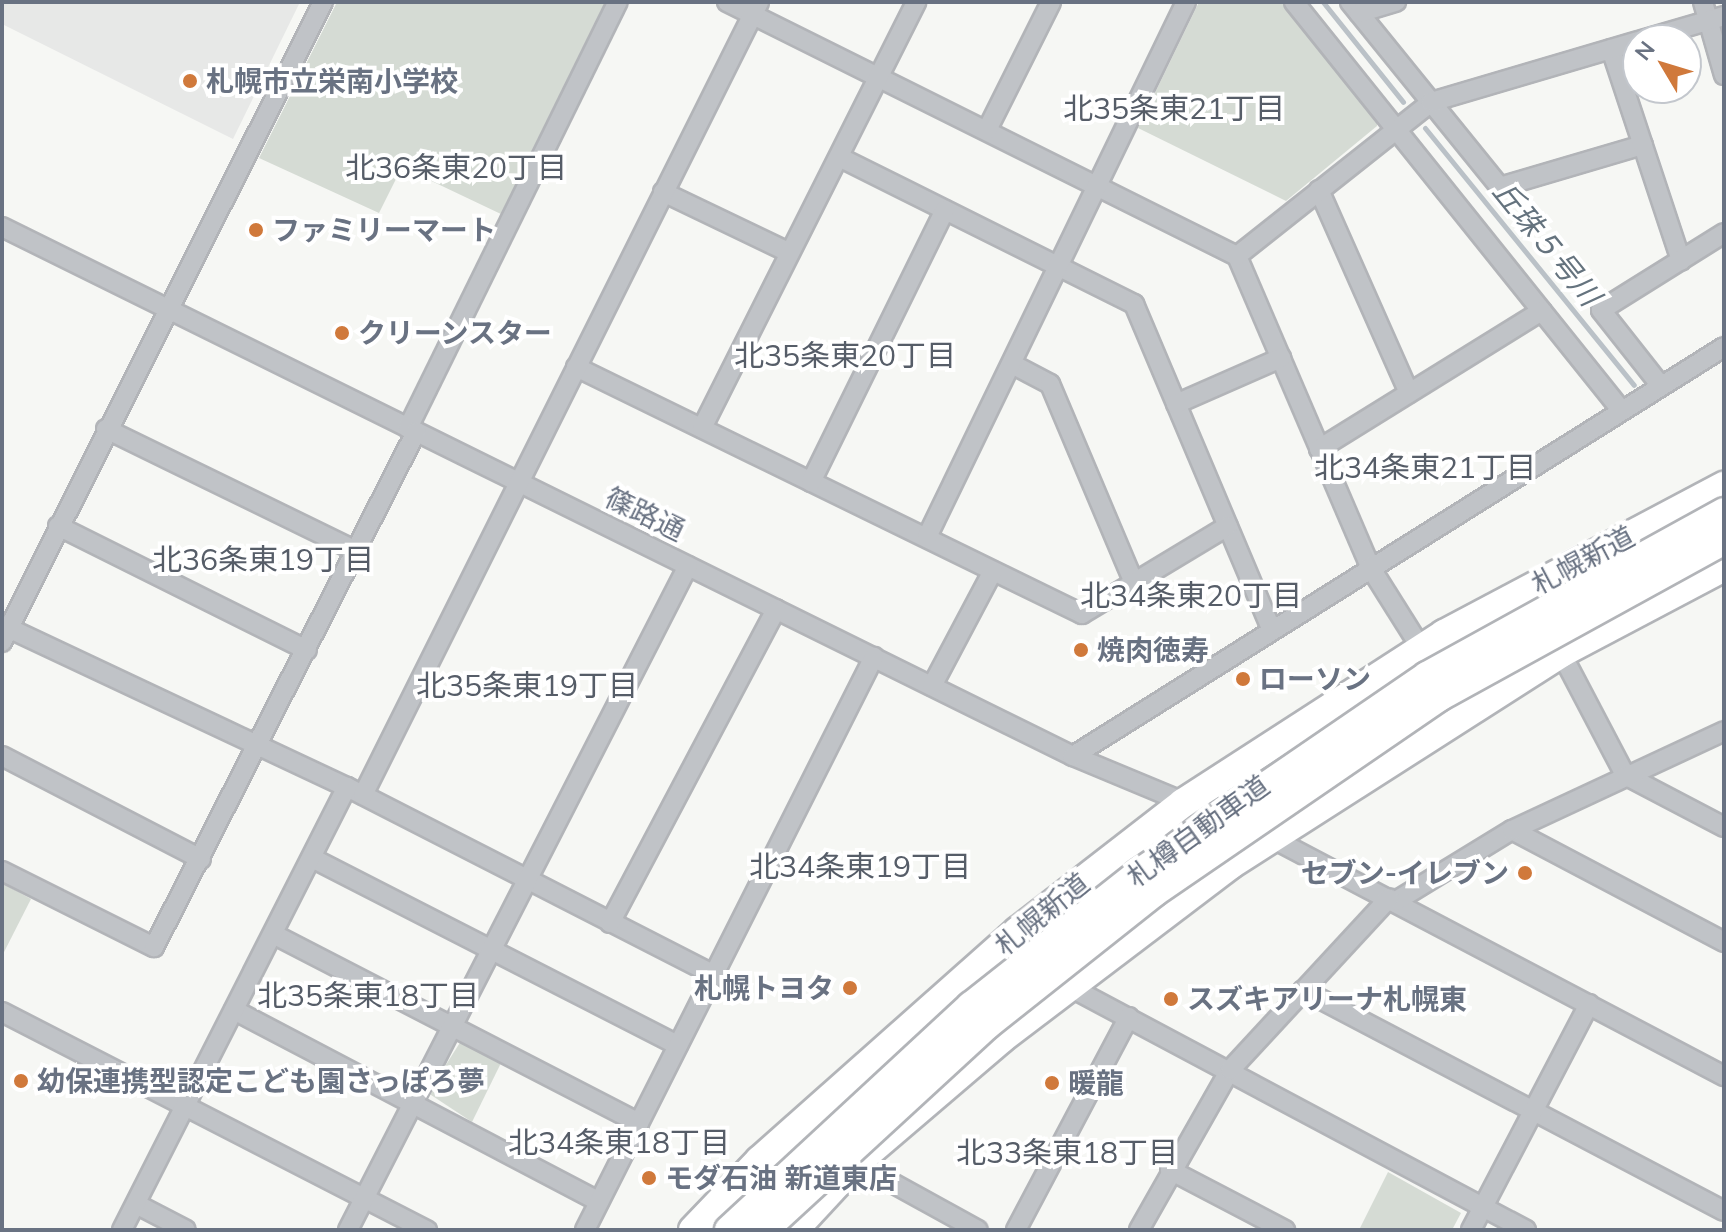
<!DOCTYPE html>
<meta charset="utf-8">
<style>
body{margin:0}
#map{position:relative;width:1726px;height:1232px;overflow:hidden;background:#f6f7f4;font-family:Mulish,"Noto Sans JP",sans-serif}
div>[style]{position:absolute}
.built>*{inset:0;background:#e7e8e7}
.green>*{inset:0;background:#d5dbd4}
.stream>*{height:5px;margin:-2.5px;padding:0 2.5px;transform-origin:2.5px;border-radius:2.5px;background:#bac1c7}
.roads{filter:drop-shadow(2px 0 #b2b4b8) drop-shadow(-2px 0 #b2b4b8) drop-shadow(0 2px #b2b4b8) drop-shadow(0 -2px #b2b4b8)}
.minor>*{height:18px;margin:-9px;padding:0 9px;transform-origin:9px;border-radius:9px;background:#c0c3c7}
.highway>*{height:28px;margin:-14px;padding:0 14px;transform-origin:14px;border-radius:14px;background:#fff}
.bridges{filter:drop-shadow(2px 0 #b2b4b8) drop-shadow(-2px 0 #b2b4b8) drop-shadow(0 2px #b2b4b8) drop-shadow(0 -2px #b2b4b8)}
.highway-bridge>*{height:28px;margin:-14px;padding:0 14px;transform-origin:14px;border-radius:14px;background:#fff}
.dots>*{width:22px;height:22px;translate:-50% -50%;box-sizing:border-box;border:4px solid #fff;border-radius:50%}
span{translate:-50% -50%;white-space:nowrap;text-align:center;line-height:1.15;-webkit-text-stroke:8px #fff;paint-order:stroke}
.poi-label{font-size:28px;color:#697282;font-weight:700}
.left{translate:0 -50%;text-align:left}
.right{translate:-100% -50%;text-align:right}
.street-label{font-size:28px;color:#697282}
.neighbourhood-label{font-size:30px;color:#565d68}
.water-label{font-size:30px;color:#65737e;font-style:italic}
.frame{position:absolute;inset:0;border:4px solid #697282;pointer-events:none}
.north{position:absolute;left:1622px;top:24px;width:80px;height:80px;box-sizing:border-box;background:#fff;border:2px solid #c3c7cd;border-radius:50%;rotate:308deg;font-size:22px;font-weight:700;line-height:32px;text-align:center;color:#697282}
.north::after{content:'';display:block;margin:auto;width:28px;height:36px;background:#d0793b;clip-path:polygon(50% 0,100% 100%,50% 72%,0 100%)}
</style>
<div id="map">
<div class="built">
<i style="clip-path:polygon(2px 2px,300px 2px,233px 139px,2px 24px)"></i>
</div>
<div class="green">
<i style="clip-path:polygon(337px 2px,610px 2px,503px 215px,402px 167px,379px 213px,259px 158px)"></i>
<i style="clip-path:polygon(1199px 2px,1285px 2px,1377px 118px,1377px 126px,1286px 201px,1138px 128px)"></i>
<i style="clip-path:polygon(2px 883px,31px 899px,2px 956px)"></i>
<i style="clip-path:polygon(461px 1041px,501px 1063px,472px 1122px,428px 1093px)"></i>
<i style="clip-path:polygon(1388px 1172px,1461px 1213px,1452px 1230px,1359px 1230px)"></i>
</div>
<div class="stream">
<i style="left:1323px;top:2px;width:128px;rotate:51.3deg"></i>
<i style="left:1425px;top:128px;width:331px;rotate:50.9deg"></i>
</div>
<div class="roads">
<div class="minor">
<i style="left:727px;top:2px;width:570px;rotate:26.48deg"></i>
<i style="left:1237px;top:256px;width:338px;rotate:66.8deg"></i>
<i style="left:1370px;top:567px;width:96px;rotate:57.8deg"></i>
<i style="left:1294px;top:2px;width:524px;rotate:51.27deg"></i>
<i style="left:1350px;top:2px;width:238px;rotate:51deg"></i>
<i style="left:1500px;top:187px;width:149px;rotate:-16.4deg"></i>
<i style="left:1703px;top:2px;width:76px;rotate:74deg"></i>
<i style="left:1359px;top:13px;width:39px;rotate:-17deg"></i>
<i style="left:1642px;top:40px;width:85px;rotate:-16.3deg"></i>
<i style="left:1611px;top:49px;width:223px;rotate:71.7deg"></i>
<i style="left:987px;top:130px;width:143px;rotate:-63.4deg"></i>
<i style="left:839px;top:157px;width:330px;rotate:26.5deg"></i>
<i style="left:1134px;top:304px;width:353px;rotate:67.1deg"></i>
<i style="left:1319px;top:190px;width:222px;rotate:66.1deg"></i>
<i style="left:663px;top:192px;width:139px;rotate:25.6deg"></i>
<i style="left:2px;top:227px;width:1195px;rotate:26.29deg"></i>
<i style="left:1073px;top:756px;width:167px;rotate:22.6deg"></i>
<i style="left:1237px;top:256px;width:248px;rotate:-38.4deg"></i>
<i style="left:1431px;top:102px;width:216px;rotate:-16.4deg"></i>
<i style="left:1012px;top:364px;width:43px;rotate:27.8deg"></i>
<i style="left:1050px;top:384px;width:216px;rotate:67.1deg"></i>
<i style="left:576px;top:367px;width:563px;rotate:26.02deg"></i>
<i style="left:1082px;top:614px;width:170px;rotate:-31.1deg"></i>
<i style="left:1661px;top:386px;width:97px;rotate:-128.3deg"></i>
<i style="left:1601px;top:310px;width:145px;rotate:-32deg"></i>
<i style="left:1176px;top:404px;width:115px;rotate:-23.7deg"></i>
<i style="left:408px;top:428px;width:475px;rotate:-63.8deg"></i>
<i style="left:702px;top:428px;width:477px;rotate:-63.3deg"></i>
<i style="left:106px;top:429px;width:278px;rotate:26deg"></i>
<i style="left:1319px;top:449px;width:262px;rotate:-31.8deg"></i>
<i style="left:811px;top:482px;width:303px;rotate:-63.8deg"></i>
<i style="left:58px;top:526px;width:278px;rotate:26.5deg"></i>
<i style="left:927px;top:537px;width:594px;rotate:-64.17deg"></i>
<i style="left:2px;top:625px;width:381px;rotate:25.2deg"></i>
<i style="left:347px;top:787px;width:411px;rotate:27.1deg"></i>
<i style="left:2px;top:642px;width:716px;rotate:-63.36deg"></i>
<i style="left:1561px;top:653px;width:138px;rotate:62.3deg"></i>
<i style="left:1625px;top:775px;width:112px;rotate:27.7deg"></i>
<i style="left:932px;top:686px;width:130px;rotate:-62.1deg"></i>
<i style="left:2px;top:756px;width:224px;rotate:27.4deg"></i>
<i style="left:1073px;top:756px;width:769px;rotate:-32.14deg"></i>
<i style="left:363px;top:795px;width:886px;rotate:-63.46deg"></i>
<i style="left:1512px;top:830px;width:240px;rotate:27.8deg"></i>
<i style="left:1266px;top:835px;width:518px;rotate:27.75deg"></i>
<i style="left:312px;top:858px;width:411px;rotate:27.1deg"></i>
<i style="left:2px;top:871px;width:170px;rotate:26.6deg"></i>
<i style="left:154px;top:947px;width:578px;rotate:-63.04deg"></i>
<i style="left:1396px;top:901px;width:136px;rotate:-31.5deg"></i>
<i style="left:1512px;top:830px;width:234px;rotate:-25deg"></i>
<i style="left:610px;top:923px;width:355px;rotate:-62.1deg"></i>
<i style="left:273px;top:934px;width:412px;rotate:27.3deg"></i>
<i style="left:1068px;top:986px;width:519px;rotate:28.05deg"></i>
<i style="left:1303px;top:990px;width:475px;rotate:27.7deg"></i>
<i style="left:234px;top:1010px;width:412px;rotate:27.7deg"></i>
<i style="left:2px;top:1012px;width:478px;rotate:27.2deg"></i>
<i style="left:856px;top:1163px;width:139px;rotate:28.8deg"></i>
<i style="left:1170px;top:1170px;width:130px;rotate:27.6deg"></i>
<i style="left:136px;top:1204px;width:56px;rotate:27.5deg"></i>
<i style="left:122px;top:1230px;width:497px;rotate:-63.1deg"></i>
<i style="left:348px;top:1230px;width:746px;rotate:-62.89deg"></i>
<i style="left:585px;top:1230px;width:642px;rotate:-63.24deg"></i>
<i style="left:1016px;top:1230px;width:241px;rotate:-62.1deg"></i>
<i style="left:1139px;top:1230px;width:184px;rotate:-60.4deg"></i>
<i style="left:1230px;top:1070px;width:234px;rotate:-47.2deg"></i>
<i style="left:1471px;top:1230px;width:255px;rotate:-62.4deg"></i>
</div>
<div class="highway">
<i style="left:693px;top:1230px;width:97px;rotate:-46.3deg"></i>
<i style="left:760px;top:1160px;width:345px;rotate:-41.6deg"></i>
<i style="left:1018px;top:931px;width:209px;rotate:-37.8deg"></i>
<i style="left:1183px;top:803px;width:311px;rotate:-32.9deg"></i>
<i style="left:1444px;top:634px;width:317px;rotate:-27.9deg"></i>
<i style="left:794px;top:1230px;width:91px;rotate:-47.2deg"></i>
<i style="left:856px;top:1163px;width:191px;rotate:-40.5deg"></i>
<i style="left:1001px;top:1039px;width:288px;rotate:-37.2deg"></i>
<i style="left:1230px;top:865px;width:393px;rotate:-32.6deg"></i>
<i style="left:1561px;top:653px;width:184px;rotate:-27.8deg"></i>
</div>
</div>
<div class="bridges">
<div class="highway-bridge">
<i style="left:729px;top:1230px;width:330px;rotate:-42.8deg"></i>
<i style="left:971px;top:1006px;width:213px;rotate:-38.3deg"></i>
<i style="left:1138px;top:874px;width:350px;rotate:-34.4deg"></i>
<i style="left:1427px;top:676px;width:339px;rotate:-28.9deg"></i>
<i style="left:764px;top:1230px;width:304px;rotate:-42.6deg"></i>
<i style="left:988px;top:1024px;width:211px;rotate:-38.4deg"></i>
<i style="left:1153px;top:893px;width:347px;rotate:-34.4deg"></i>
<i style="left:1439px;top:697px;width:325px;rotate:-28.8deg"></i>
</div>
</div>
<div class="dots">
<i style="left:190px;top:81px;background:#d0793b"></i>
<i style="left:256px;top:230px;background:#d0793b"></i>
<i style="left:342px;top:333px;background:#d0793b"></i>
<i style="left:1081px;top:650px;background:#d0793b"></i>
<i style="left:1243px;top:679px;background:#d0793b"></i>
<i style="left:1525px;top:873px;background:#d0793b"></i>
<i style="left:850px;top:988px;background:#d0793b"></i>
<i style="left:1171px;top:999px;background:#d0793b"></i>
<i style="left:21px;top:1081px;background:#d0793b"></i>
<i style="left:1052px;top:1083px;background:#d0793b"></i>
<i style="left:649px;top:1178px;background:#d0793b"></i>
</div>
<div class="poi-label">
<span class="left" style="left:206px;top:81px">札幌市立栄南小学校</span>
<span class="left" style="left:272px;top:230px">ファミリーマート</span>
<span class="left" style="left:358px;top:333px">クリーンスター</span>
<span class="left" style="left:1097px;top:650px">焼肉徳寿</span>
<span class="left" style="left:1259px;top:679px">ローソン</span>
<span class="right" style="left:1509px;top:873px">セブン-イレブン</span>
<span class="right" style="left:834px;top:988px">札幌トヨタ</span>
<span class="left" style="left:1187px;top:999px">スズキアリーナ札幌東</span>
<span class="left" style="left:37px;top:1081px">幼保連携型認定こども園さっぽろ夢</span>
<span class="left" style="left:1068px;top:1083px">暖龍</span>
<span class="left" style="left:665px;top:1178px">モダ石油 新道東店</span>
</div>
<div class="street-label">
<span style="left:645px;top:514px;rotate:26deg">篠路通</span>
<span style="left:1583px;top:560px;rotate:-28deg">札幌新道</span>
<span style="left:1198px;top:831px;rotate:-36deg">札樽自動車道</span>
<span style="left:1042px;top:914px;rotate:-39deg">札幌新道</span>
</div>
<div class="neighbourhood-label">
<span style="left:1174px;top:108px">北35条東21丁目</span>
<span style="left:456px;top:167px">北36条東20丁目</span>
<span style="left:845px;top:355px">北35条東20丁目</span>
<span style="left:1425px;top:467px">北34条東21丁目</span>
<span style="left:263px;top:559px">北36条東19丁目</span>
<span style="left:1191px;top:595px">北34条東20丁目</span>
<span style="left:527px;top:685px">北35条東19丁目</span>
<span style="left:860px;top:866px">北34条東19丁目</span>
<span style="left:368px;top:995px">北35条東18丁目</span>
<span style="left:619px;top:1142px">北34条東18丁目</span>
<span style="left:1067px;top:1152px">北33条東18丁目</span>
</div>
<div class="water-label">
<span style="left:1547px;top:243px;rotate:51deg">丘珠５号川</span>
</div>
<div class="frame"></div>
<div class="north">N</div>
</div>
